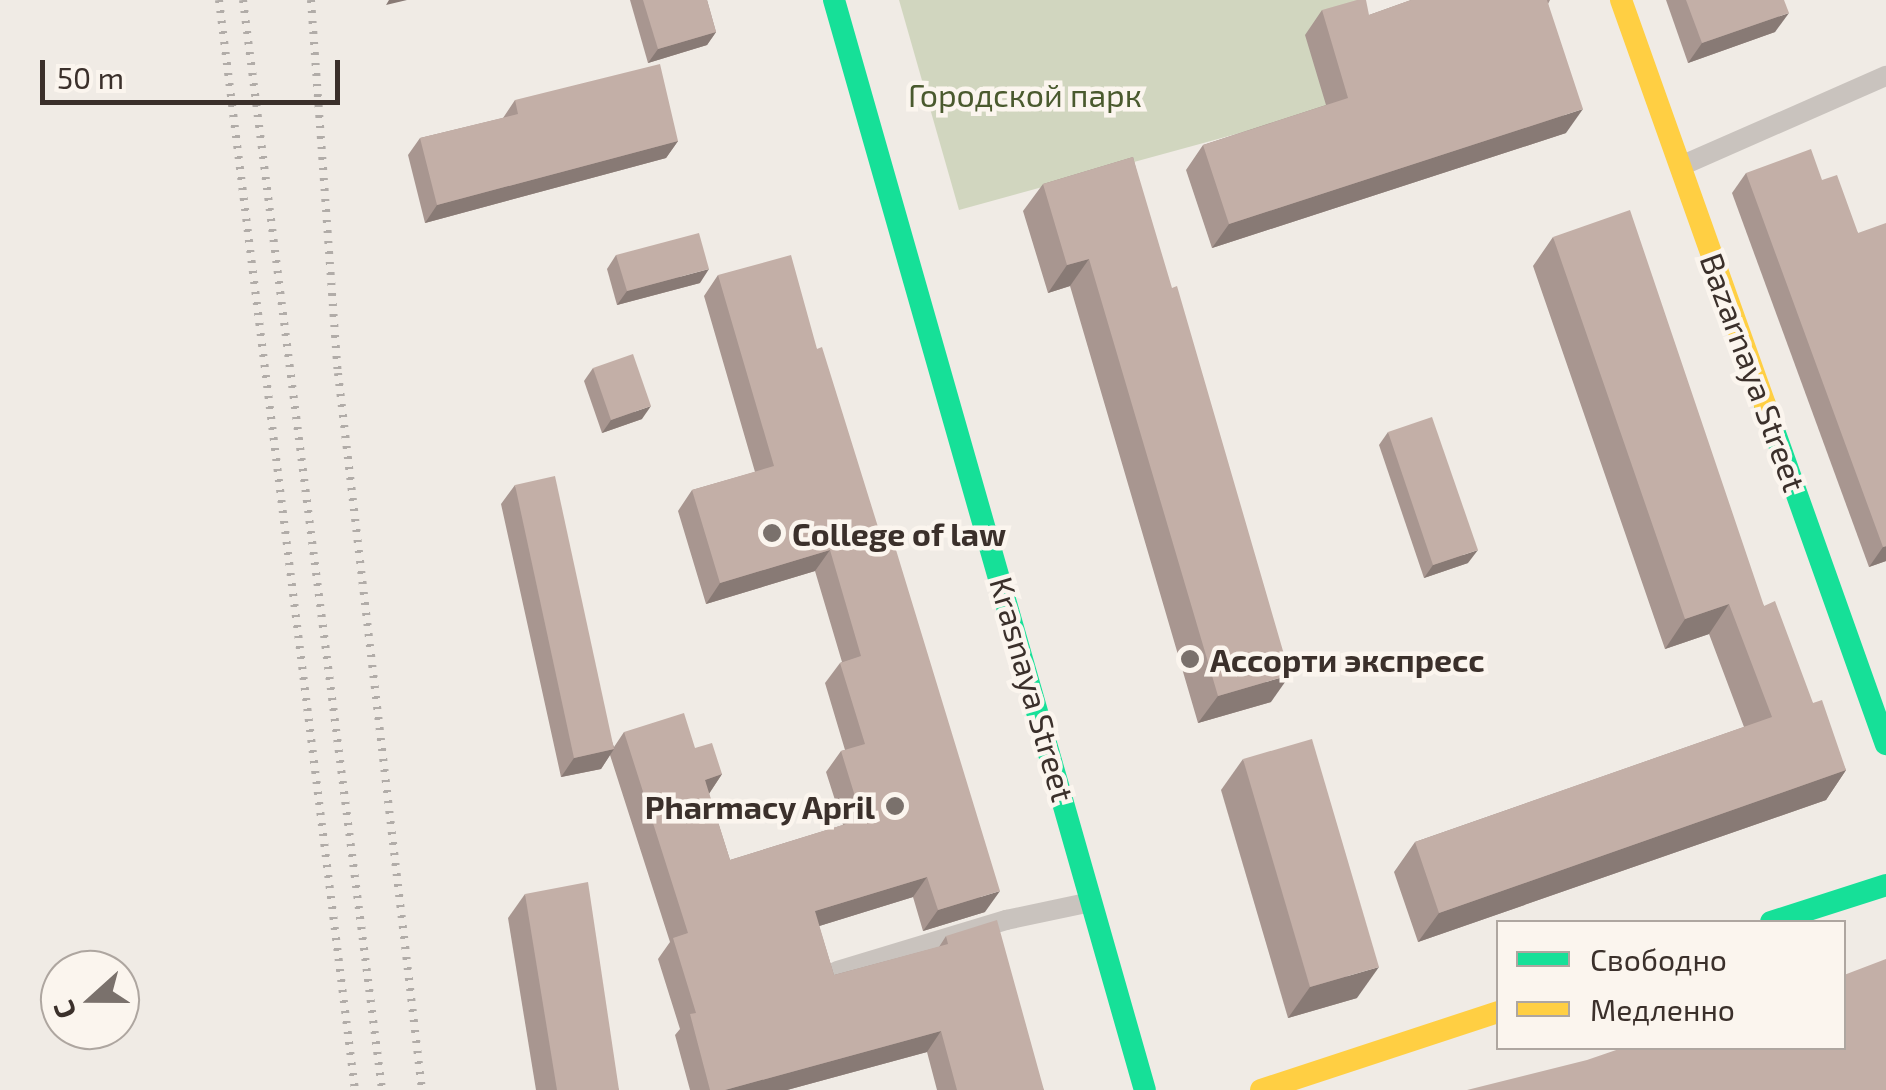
<!DOCTYPE html>
<meta charset="utf-8">
<style>
body{margin:0}
#map{position:relative;width:1886px;height:1090px;overflow:hidden;background:#f0ebe5;font-family:"Exo 2",sans-serif}
div>[style]{position:absolute}
.green>*{inset:0;background:#d1d6bf}
.lane>*{height:20px;margin:-10px;padding:0 10px;transform-origin:10px;border-radius:10px;background:#c9c3be}
.fast>*{height:22px;margin:-11px;padding:0 11px;transform-origin:11px;border-radius:11px;background:#16e098}
.slow>*{height:22px;margin:-11px;padding:0 11px;transform-origin:11px;border-radius:11px;background:#ffcf43}
.rail>*{height:8px;margin-top:-4px;transform-origin:0;background:repeating-linear-gradient(90deg,#b1aca8 0 2.5px,transparent 0 10.5px)}
.wall>*{inset:0;background:#a89690}
.shaded-wall>*{inset:0;background:#887a75}
.building>*{inset:0;background:#c3afa7}
.dots>*{width:28px;height:28px;translate:-50% -50%;box-sizing:border-box;border:5px solid #fbf5ee;border-radius:50%}
span{translate:-50% -50%;white-space:nowrap;text-align:center;line-height:1.15;-webkit-text-stroke:9px #fbf5ee;paint-order:stroke}
.park-label{font-size:32px;color:#4a5a2e}
.street-label{font-size:32px;color:#3b302b}
.poi-label{font-size:32px;color:#3b302b;font-weight:700}
.left{translate:0 -50%;text-align:left}
.right{translate:-100% -50%;text-align:right}
.legend{position:absolute;left:1496px;top:920px;width:350px;height:130px;box-sizing:border-box;background:#fbf5ee;border:2px solid #aea6a0;margin:0;padding:12px 18px;list-style:none;font-size:30px;color:#3b302b}
.legend li{display:flex;align-items:center;gap:20px;height:50px}
.legend b{width:50px;border:2px solid #aea6a0}
.north{position:absolute;left:40px;top:950px;width:100px;height:100px;box-sizing:border-box;background:#fbf5ee;border:2px solid #aea6a0;border-radius:50%;rotate:249deg;font-size:28px;font-weight:700;line-height:40px;text-align:center;color:#3b302b}
.north::after{content:'';display:block;margin:auto;width:35px;height:45px;background:#7a716c;clip-path:polygon(50% 0,100% 100%,50% 72%,0 100%)}
.scale{position:absolute;left:40px;top:60px;width:300px;height:45px;box-sizing:border-box;border:5px solid #3b302b;border-top:0;padding-left:12px;font-size:30px;line-height:35px;white-space:nowrap;color:#3b302b;-webkit-text-stroke:8px #fbf5ee;paint-order:stroke}
</style>
<div id="map">
<div class="green">
<i style="clip-path:polygon(899px 0,1361px 0,1393px 91px,959px 210px)"></i>
</div>
<div class="lane">
<i style="left:1683px;top:165px;width:222px;rotate:-23.7deg"></i>
<i style="left:837px;top:971px;width:177px;rotate:-16.8deg"></i>
<i style="left:1006px;top:920px;width:87px;rotate:-12deg"></i>
</div>
<div class="fast">
<i style="left:834px;top:0;width:1133px;rotate:74.08deg"></i>
<i style="left:1765px;top:405px;width:360px;rotate:70.4deg"></i>
<i style="left:1771px;top:922px;width:121px;rotate:-17.8deg"></i>
</div>
<div class="slow">
<i style="left:1621px;top:0;width:430px;rotate:70.4deg"></i>
<i style="left:1261px;top:1090px;width:250px;rotate:-18.2deg"></i>
</div>
<div class="rail">
<i style="left:219px;top:0;width:1098px;rotate:82.89deg"></i>
<i style="left:243px;top:0;width:1099px;rotate:82.73deg"></i>
<i style="left:311px;top:0;width:374px;rotate:85.9deg"></i>
<i style="left:338px;top:373px;width:722px;rotate:83.32deg"></i>
</div>
<div class="wall">
<i style="clip-path:polygon(630px 0,707px 0,716px 32px,707px 45px,648px 63px)"></i>
<i style="clip-path:polygon(1411px 0,1550px 0,1548px 4px,1566px 133px,1212px 248px,1186px 170px,1203px 145px,1326px 105px,1305px 35px,1322px 10px,1369px 15px)"></i>
<i style="clip-path:polygon(1666px 0,1784px 0,1775px 32px,1688px 63px)"></i>
<i style="clip-path:polygon(515px 100px,678px 141px,666px 158px,425px 223px,408px 155px,420px 138px,503px 118px)"></i>
<i style="clip-path:polygon(1133px 157px,1271px 702px,1198px 723px,1070px 286px,1048px 293px,1023px 211px,1043px 184px)"></i>
<i style="clip-path:polygon(1746px 173px,1822px 180px,1858px 233px,1886px 561px,1869px 567px,1732px 193px)"></i>
<i style="clip-path:polygon(1553px 237px,1764px 606px,1846px 770px,1826px 800px,1418px 942px,1394px 872px,1415px 842px,1744px 727px,1709px 634px,1665px 649px,1533px 266px)"></i>
<i style="clip-path:polygon(616px 255px,700px 283px,617px 305px,607px 269px)"></i>
<i style="clip-path:polygon(718px 275px,817px 349px,985px 912px,923px 931px,913px 897px,819px 926px,834px 975px,939px 947px,946px 936px,1044px 1090px,937px 1090px,927px 1052px,787px 1090px,690px 1090px,675px 1035px,680px 1029px,658px 959px,670px 942px,610px 755px,601px 769px,561px 777px,501px 504px,515px 485px,614px 747px,624px 732px,695px 748px,722px 774px,709px 794px,730px 860px,843px 825px,826px 772px,841px 751px,845px 750px,825px 683px,840px 663px,842px 662px,815px 571px,706px 604px,678px 511px,692px 490px,755px 472px,704px 296px)"></i>
<i style="clip-path:polygon(593px 368px,642px 419px,602px 433px,584px 381px)"></i>
<i style="clip-path:polygon(1388px 432px,1468px 563px,1424px 578px,1379px 445px)"></i>
<i style="clip-path:polygon(1243px 759px,1357px 998px,1288px 1018px,1221px 790px)"></i>
<i style="clip-path:polygon(525px 894px,619px 1090px,536px 1090px,508px 918px)"></i>
</div>
<div class="shaded-wall">
<i style="clip-path:polygon(389px 0,407px 0,386px 5px)"></i>
<i style="clip-path:polygon(1789px 13px,1775px 32px,1688px 63px,1702px 43px)"></i>
<i style="clip-path:polygon(716px 32px,707px 45px,648px 63px,658px 49px)"></i>
<i style="clip-path:polygon(1583px 109px,1566px 133px,1212px 248px,1229px 224px)"></i>
<i style="clip-path:polygon(678px 141px,666px 158px,425px 223px,437px 205px)"></i>
<i style="clip-path:polygon(1089px 259px,1070px 286px,1048px 293px,1067px 265px)"></i>
<i style="clip-path:polygon(709px 269px,700px 283px,617px 305px,627px 291px)"></i>
<i style="clip-path:polygon(651px 406px,642px 419px,602px 433px,611px 420px)"></i>
<i style="clip-path:polygon(1886px 546px,1886px 561px,1869px 567px,1883px 547px)"></i>
<i style="clip-path:polygon(830px 550px,815px 571px,706px 604px,720px 583px)"></i>
<i style="clip-path:polygon(1478px 550px,1468px 563px,1424px 578px,1433px 565px)"></i>
<i style="clip-path:polygon(1729px 604px,1709px 634px,1665px 649px,1685px 619px)"></i>
<i style="clip-path:polygon(1290px 675px,1271px 702px,1198px 723px,1218px 696px)"></i>
<i style="clip-path:polygon(614px 749px,601px 769px,561px 777px,574px 758px)"></i>
<i style="clip-path:polygon(1846px 770px,1826px 800px,1418px 942px,1439px 913px)"></i>
<i style="clip-path:polygon(722px 774px,708px 795px,705px 780px)"></i>
<i style="clip-path:polygon(927px 877px,913px 897px,800px 932px,815px 911px)"></i>
<i style="clip-path:polygon(1000px 891px,985px 912px,923px 931px,938px 910px)"></i>
<i style="clip-path:polygon(1379px 967px,1357px 998px,1288px 1018px,1310px 987px)"></i>
<i style="clip-path:polygon(941px 1031px,927px 1052px,787px 1090px,725px 1090px)"></i>
</div>
<div class="building">
<i style="clip-path:polygon(643px 0,707px 0,716px 32px,658px 49px)"></i>
<i style="clip-path:polygon(1357px 0,1366px 0,1369px 15px,1411px 0,1547px 0,1583px 109px,1229px 224px,1203px 145px,1348px 98px,1322px 10px)"></i>
<i style="clip-path:polygon(1686px 0,1784px 0,1789px 13px,1702px 43px)"></i>
<i style="clip-path:polygon(660px 64px,678px 141px,437px 205px,420px 138px,518px 114px,515px 100px)"></i>
<i style="clip-path:polygon(1811px 149px,1822px 180px,1837px 175px,1858px 233px,1886px 223px,1886px 546px,1883px 547px,1746px 173px)"></i>
<i style="clip-path:polygon(1133px 157px,1172px 288px,1177px 286px,1290px 675px,1218px 696px,1089px 259px,1067px 265px,1043px 184px)"></i>
<i style="clip-path:polygon(1630px 210px,1764px 606px,1775px 601px,1813px 703px,1822px 700px,1846px 770px,1439px 913px,1415px 842px,1772px 717px,1729px 604px,1685px 619px,1553px 237px)"></i>
<i style="clip-path:polygon(699px 233px,709px 269px,627px 291px,616px 255px)"></i>
<i style="clip-path:polygon(791px 255px,817px 349px,822px 347px,883px 543px,893px 540px,1000px 891px,938px 910px,927px 877px,815px 911px,834px 975px,948px 944px,946px 936px,997px 920px,1044px 1090px,957px 1090px,941px 1031px,725px 1090px,710px 1090px,690px 1014px,696px 1013px,673px 938px,688px 933px,624px 732px,684px 713px,695px 748px,712px 743px,722px 774px,705px 780px,730px 860px,862px 819px,841px 751px,865px 744px,840px 663px,861px 656px,830px 550px,720px 583px,692px 490px,774px 466px,718px 275px)"></i>
<i style="clip-path:polygon(633px 354px,651px 406px,611px 420px,593px 368px)"></i>
<i style="clip-path:polygon(1432px 417px,1478px 550px,1433px 565px,1388px 432px)"></i>
<i style="clip-path:polygon(555px 476px,614px 749px,574px 758px,515px 485px)"></i>
<i style="clip-path:polygon(1312px 739px,1379px 967px,1310px 987px,1243px 759px)"></i>
<i style="clip-path:polygon(588px 882px,619px 1090px,557px 1090px,525px 894px)"></i>
<i style="clip-path:polygon(1886px 959px,1886px 1090px,1467px 1090px,1587px 1060px,1622px 1048px,1844px 1048px,1844px 975px)"></i>
</div>
<div class="dots">
<i style="left:772px;top:533px;background:#7a716c"></i>
<i style="left:1190px;top:659px;background:#7a716c"></i>
<i style="left:895px;top:806px;background:#7a716c"></i>
</div>
<div class="park-label">
<span style="left:1025px;top:94px">Городской парк</span>
</div>
<div class="street-label">
<span style="left:1754px;top:372px;rotate:70deg">Bazarnaya Street</span>
<span style="left:1033px;top:689px;rotate:74deg">Krasnaya Street</span>
</div>
<div class="poi-label">
<span class="left" style="left:792px;top:533px">College of law</span>
<span class="left" style="left:1210px;top:659px">Ассорти экспресс</span>
<span class="right" style="left:875px;top:806px">Pharmacy April</span>
</div>
<ul class="legend">
<li><b style="height:12px;background:#16e098"></b>Свободно</li>
<li><b style="height:12px;background:#ffcf43"></b>Медленно</li>
</ul>
<div class="north">С</div>
<div class="scale">50 m</div>
</div>
